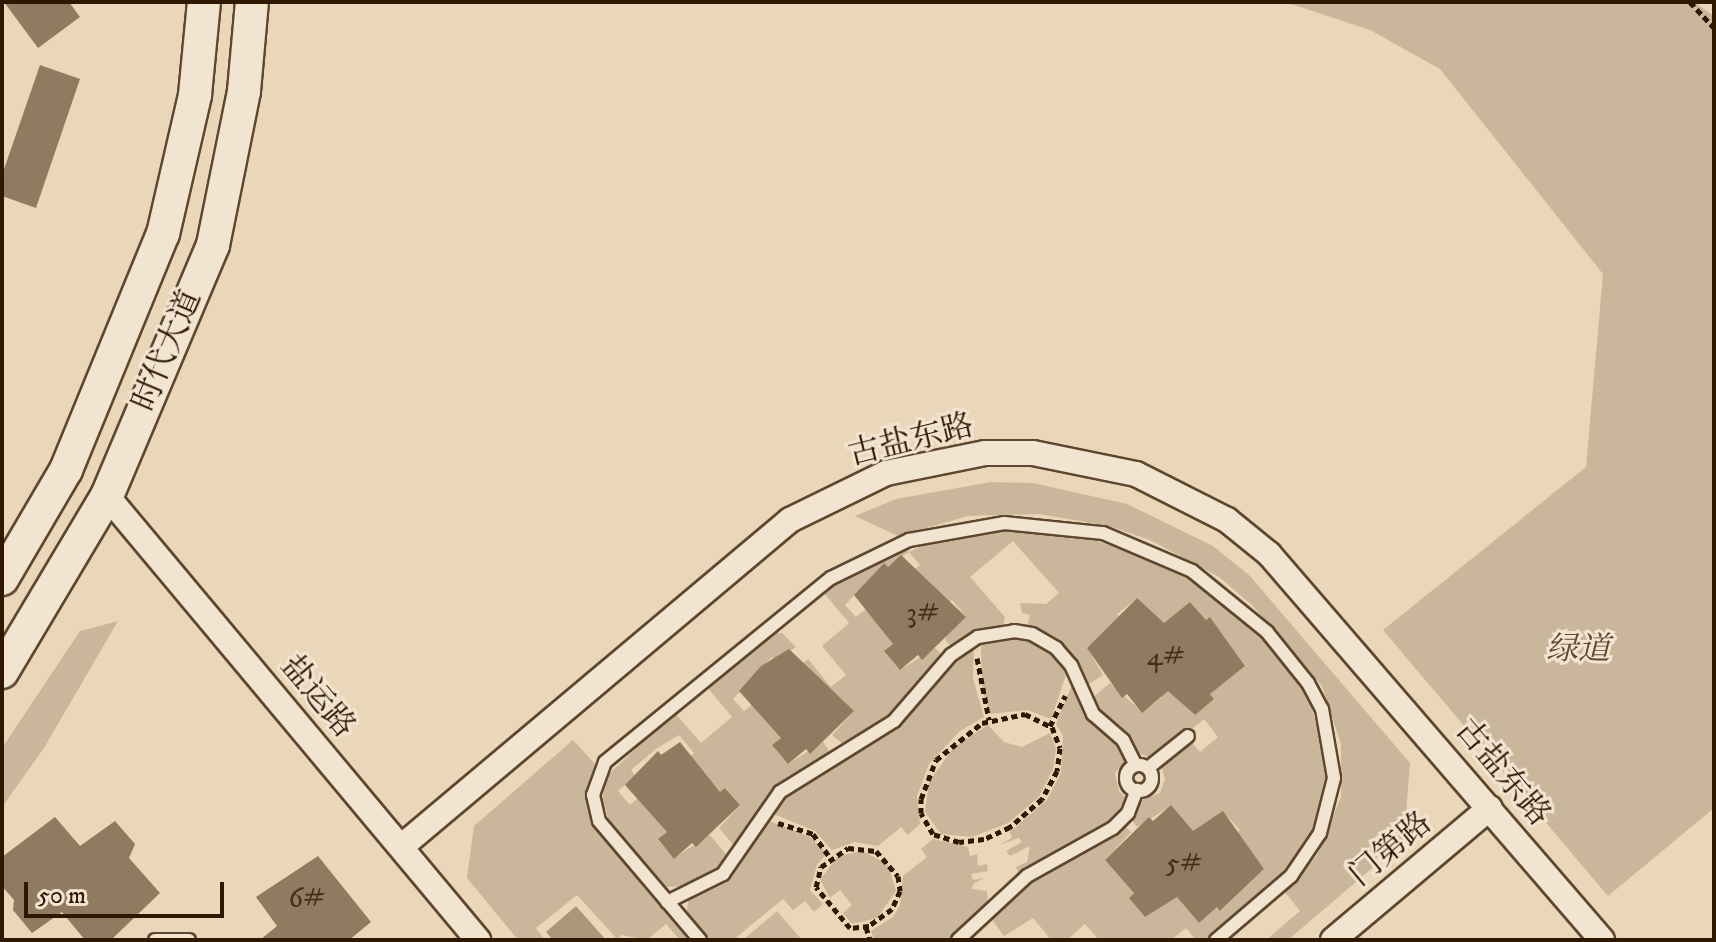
<!DOCTYPE html>
<meta charset="utf-8">
<style>
body{margin:0}
#map{position:relative;width:1716px;height:942px;overflow:hidden;background:#ead7b9;font-family:"IM FELL DW Pica","Noto Serif SC",serif}
div>[style]{position:absolute}
.green>*{inset:0;background:#cab69a}
.water>*{inset:0;background:#ab967a}
.building>*{inset:0;background:#917b60}
.path>*{height:5px;margin-top:-2.5px;transform-origin:0;background:repeating-linear-gradient(90deg,#301700 0 6px,transparent 0 10px)}
.roads{filter:drop-shadow(2px 0 #5e472e) drop-shadow(-2px 0 #5e472e) drop-shadow(0 2px #5e472e) drop-shadow(0 -2px #5e472e)}
.service>*{height:12px;margin:-6px;padding:0 6px;transform-origin:6px;border-radius:6px;background:#f1e5d2}
.service>.ring{margin:-6px;padding:0;box-sizing:content-box;background:none;border:12px solid #f1e5d2;border-radius:50%}
.minor>*{height:24px;margin:-12px;padding:0 12px;transform-origin:12px;border-radius:12px;background:#f1e5d2}
.secondary>*{height:32px;margin:-16px;padding:0 16px;transform-origin:16px;border-radius:16px;background:#f1e5d2}
span{translate:-50% -50%;white-space:nowrap;text-align:center;line-height:1.15;-webkit-text-stroke:6px #f1e5d2;paint-order:stroke}
.number-label{font-size:28px;color:#483018}
.number-label span{-webkit-text-stroke-width:0}
.street-label{font-size:32px;color:#301700}
.park-label{font-size:32px;color:#5e472e;font-style:italic}
.frame{position:absolute;inset:0;border:4px solid #301700;pointer-events:none}
.scale{position:absolute;left:24px;top:882px;width:200px;height:36px;box-sizing:border-box;border:4px solid #301700;border-top:0;padding-left:10px;font-size:24px;line-height:28px;white-space:nowrap;color:#301700;-webkit-text-stroke:6px #f1e5d2;paint-order:stroke}
</style>
<div id="map">
<div class="green">
<i style="clip-path:polygon(1285px 2px,1694px 2px,1714px 16px,1714px 808px,1608px 896px,1383px 630px,1586px 467px,1603px 274px,1440px 69px,1370px 30px)"></i>
<i style="clip-path:polygon(991px 482px,1033px 483px,1127px 504px,1213px 546px,1250px 576px,1410px 763px,1404px 841px,1288px 940px,1266px 940px,1300px 911px,1285px 892px,1317px 855px,1341px 797px,1341px 744px,1322px 686px,1252px 605px,1219px 577px,1150px 540px,1109px 526px,1039px 514px,968px 516px,898px 536px,855px 516px,896px 499px)"></i>
<i style="clip-path:polygon(1005px 531px,1085px 537px,1170px 566px,1210px 592px,1273px 648px,1308px 697px,1326px 755px,1325px 797px,1314px 831px,1287px 872px,1204px 940px,1196px 940px,1186px 928px,1171px 940px,1099px 940px,1085px 924px,1068px 939px,1046px 940px,1049px 937px,1033px 918px,1004px 936px,991px 918px,1012px 895px,1124px 825px,1131px 832px,1105px 860px,1121px 878px,1130px 871px,1138px 889px,1129px 898px,1145px 917px,1186px 889px,1192px 896px,1183px 904px,1199px 923px,1217px 907px,1221px 911px,1264px 869px,1232px 837px,1240px 830px,1223px 812px,1186px 837px,1171px 806px,1137px 827px,1130px 818px,1135px 803px,1160px 793px,1165px 779px,1161px 765px,1189px 739px,1200px 752px,1218px 737px,1204px 719px,1155px 759px,1138px 753px,1091px 699px,1110px 683px,1142px 712px,1162px 697px,1154px 687px,1160px 681px,1194px 715px,1214px 699px,1208px 691px,1218px 673px,1225px 682px,1245px 666px,1210px 617px,1206px 620px,1190px 602px,1172px 617px,1169px 629px,1136px 599px,1117px 614px,1125px 624px,1087px 647px,1103px 675px,1087px 685px,1074px 660px,1026px 629px,1030px 615px,1022px 613px,1020px 603px,1046px 604px,1059px 593px,1013px 541px,970px 577px,1005px 617px,1003px 626px,972px 633px,952px 647px,945px 640px,948px 632px,966px 617px,952px 600px,947px 604px,911px 572px,920px 565px,909px 552px,888px 567px,884px 563px,845px 605px,856px 617px,866px 609px,893px 644px,884px 651px,900px 670px,935px 648px,943px 656px,897px 713px,845px 746px,832px 735px,854px 711px,799px 667px,808px 659px,831px 687px,846px 675px,822px 646px,849px 623px,823px 592px,906px 547px,909px 552px,938px 539px)"></i>
<i style="clip-path:polygon(118px 621px,44px 748px,2px 807px,2px 748px,80px 631px)"></i>
<i style="clip-path:polygon(772px 633px,782px 633px,796px 647px,775px 661px,772px 657px,733px 699px,744px 711px,754px 703px,781px 738px,772px 745px,788px 764px,823px 742px,832px 755px,777px 789px,735px 847px,719px 828px,740px 805px,726px 788px,720px 792px,714px 784px,697px 798px,685px 761px,694px 753px,679px 735px,657px 748px,631px 770px,635px 776px,618px 791px,630px 805px,638px 798px,662px 826px,667px 832px,658px 840px,674px 858px,710px 835px,729px 858px,718px 873px,690px 886px,665px 887px,610px 823px,602px 801px,606px 777px,674px 712px,701px 743px,732px 717px,707px 687px)"></i>
<i style="clip-path:polygon(1004px 636px,1036px 642px,1068px 669px,1051px 719px,1027px 710px,990px 714px,982px 689px,981px 648px,982px 640px)"></i>
<i style="clip-path:polygon(974px 645px,973px 678px,984px 717px,960px 731px,929px 764px,917px 796px,920px 824px,908px 835px,901px 827px,878px 846px,855px 842px,832px 850px,815px 831px,771px 813px,804px 780px,900px 723px,950px 664px)"></i>
<i style="clip-path:polygon(1074px 680px,1090px 718px,1129px 757px,1115px 773px,1119px 791px,1128px 800px,1113px 821px,1020px 876px,1016px 867px,1027px 862px,1030px 846px,1010px 856px,1006px 851px,1022px 842px,1019px 838px,999px 845px,1012px 838px,1010px 832px,1047px 800px,1061px 773px,1063px 736px,1056px 724px)"></i>
<i style="clip-path:polygon(988px 725px,1004px 742px,1022px 747px,1050px 733px,1056px 749px,1053px 769px,1039px 797px,1008px 823px,972px 837px,941px 834px,925px 812px,929px 782px,954px 747px)"></i>
<i style="clip-path:polygon(573px 740px,595px 764px,585px 794px,592px 825px,688px 940px,680px 940px,666px 924px,647px 940px,622px 935px,617px 939px,577px 895px,536px 928px,545px 940px,518px 940px,467px 878px,474px 826px)"></i>
<i style="clip-path:polygon(767px 820px,810px 837px,822px 848px,826px 854px,817px 865px,810px 890px,823px 904px,814px 912px,805px 901px,793px 910px,783px 899px,733px 940px,710px 940px,687px 913px,688px 901px,738px 867px)"></i>
<i style="clip-path:polygon(933px 839px,968px 847px,970px 856px,977px 854px,978px 866px,987px 864px,988px 871px,971px 874px,973px 880px,985px 878px,973px 884px,972px 889px,987px 891px,988px 903px,952px 940px,874px 940px,871px 931px,893px 917px,900px 905px,903px 876px,927px 857px,921px 849px)"></i>
<i style="clip-path:polygon(863px 851px,888px 865px,896px 891px,877px 918px,852px 924px,843px 913px,852px 905px,840px 890px,830px 898px,820px 880px,838px 856px)"></i>
<i style="clip-path:polygon(777px 911px,802px 940px,743px 940px)"></i>
</div>
<div class="water">
<i style="clip-path:polygon(576px 906px,606px 940px,553px 940px,546px 932px)"></i>
</div>
<div class="building">
<i style="clip-path:polygon(4px 2px,69px 2px,80px 17px,38px 48px)"></i>
<i style="clip-path:polygon(40px 65px,80px 79px,36px 208px,2px 196px,2px 175px)"></i>
<i style="clip-path:polygon(901px 555px,966px 617px,922px 660px,918px 655px,900px 670px,884px 651px,893px 644px,854px 595px,884px 563px,888px 567px)"></i>
<i style="clip-path:polygon(1137px 598px,1164px 623px,1190px 602px,1206px 620px,1210px 617px,1245px 666px,1210px 694px,1214px 699px,1195px 715px,1168px 691px,1142px 713px,1127px 694px,1122px 698px,1087px 648px)"></i>
<i style="clip-path:polygon(789px 649px,854px 711px,810px 754px,806px 749px,788px 764px,772px 745px,781px 738px,739px 691px,761px 666px)"></i>
<i style="clip-path:polygon(680px 742px,720px 792px,725px 788px,740px 805px,696px 847px,692px 843px,674px 859px,658px 839px,667px 832px,625px 785px,658px 751px,661px 755px)"></i>
<i style="clip-path:polygon(1171px 805px,1193px 831px,1223px 811px,1264px 869px,1220px 911px,1217px 907px,1199px 923px,1177px 897px,1145px 917px,1129px 898px,1134px 893px,1105px 860px,1149px 817px,1153px 821px)"></i>
<i style="clip-path:polygon(55px 817px,80px 846px,115px 821px,135px 844px,129px 858px,160px 893px,111px 940px,85px 940px,62px 912px,32px 933px,13px 910px,14px 900px,2px 886px,2px 857px)"></i>
<i style="clip-path:polygon(318px 856px,371px 922px,349px 940px,260px 940px,277px 926px,256px 897px)"></i>
</div>
<div class="path">
<i style="left:1690px;top:2px;width:35px;rotate:47deg"></i>
<i style="left:977px;top:658px;width:63px;rotate:79deg"></i>
<i style="left:1025px;top:714px;width:30px;rotate:26deg"></i>
<i style="left:1052px;top:727px;width:22px;rotate:69deg"></i>
<i style="left:1060px;top:748px;width:23px;rotate:97deg"></i>
<i style="left:1057px;top:771px;width:32px;rotate:118deg"></i>
<i style="left:1042px;top:799px;width:43px;rotate:138.8deg"></i>
<i style="left:1010px;top:827px;width:29px;rotate:155deg"></i>
<i style="left:984px;top:839px;width:25px;rotate:173deg"></i>
<i style="left:959px;top:842px;width:27px;rotate:-163deg"></i>
<i style="left:933px;top:834px;width:24px;rotate:-120deg"></i>
<i style="left:921px;top:813px;width:14px;rotate:-90deg"></i>
<i style="left:921px;top:799px;width:42px;rotate:-69deg"></i>
<i style="left:936px;top:760px;width:59px;rotate:-38.8deg"></i>
<i style="left:982px;top:723px;width:44px;rotate:-11.8deg"></i>
<i style="left:1050px;top:726px;width:34px;rotate:-63deg"></i>
<i style="left:778px;top:823px;width:37px;rotate:17deg"></i>
<i style="left:813px;top:834px;width:29px;rotate:54deg"></i>
<i style="left:848px;top:848px;width:28px;rotate:6deg"></i>
<i style="left:876px;top:851px;width:33px;rotate:49deg"></i>
<i style="left:898px;top:876px;width:15px;rotate:82deg"></i>
<i style="left:900px;top:891px;width:20px;rotate:114deg"></i>
<i style="left:892px;top:909px;width:29px;rotate:144deg"></i>
<i style="left:869px;top:926px;width:19px;rotate:174deg"></i>
<i style="left:850px;top:928px;width:53px;rotate:-129.7deg"></i>
<i style="left:816px;top:887px;width:21px;rotate:-76deg"></i>
<i style="left:821px;top:867px;width:33px;rotate:-35deg"></i>
<i style="left:866px;top:927px;width:14px;rotate:73deg"></i>
</div>
<div class="roads">
<div class="service">
<i class="ring" style="left:1126px;top:765px;width:14px;height:14px"></i>
<i style="left:1148px;top:768px;width:51px;rotate:-38.7deg"></i>
<i style="left:667px;top:902px;width:63px;rotate:-26.6deg"></i>
<i style="left:723px;top:874px;width:100px;rotate:-55.2deg"></i>
<i style="left:780px;top:792px;width:134px;rotate:-31.9deg"></i>
<i style="left:894px;top:721px;width:87px;rotate:-49.2deg"></i>
<i style="left:951px;top:655px;width:32px;rotate:-34deg"></i>
<i style="left:978px;top:637px;width:36px;rotate:-9deg"></i>
<i style="left:1014px;top:631px;width:18px;rotate:9deg"></i>
<i style="left:1032px;top:634px;width:28px;rotate:30deg"></i>
<i style="left:1056px;top:648px;width:23px;rotate:49deg"></i>
<i style="left:1071px;top:665px;width:54px;rotate:65.8deg"></i>
<i style="left:1093px;top:714px;width:40px;rotate:41deg"></i>
<i style="left:1123px;top:740px;width:28px;rotate:63deg"></i>
<i style="left:155px;top:940px;width:34px"></i>
<i style="left:700px;top:940px;width:156px;rotate:-130.3deg"></i>
<i style="left:599px;top:821px;width:27px;rotate:-103deg"></i>
<i style="left:593px;top:795px;width:35px;rotate:-70deg"></i>
<i style="left:605px;top:762px;width:291px;rotate:-39.2deg"></i>
<i style="left:831px;top:578px;width:87px;rotate:-26deg"></i>
<i style="left:909px;top:540px;width:97px;rotate:-10.1deg"></i>
<i style="left:1004px;top:523px;width:100px;rotate:5.8deg"></i>
<i style="left:1103px;top:533px;width:97px;rotate:23.1deg"></i>
<i style="left:1192px;top:571px;width:97px;rotate:39.1deg"></i>
<i style="left:1267px;top:632px;width:65px;rotate:51.2deg"></i>
<i style="left:1308px;top:683px;width:30px;rotate:62deg"></i>
<i style="left:1322px;top:709px;width:70px;rotate:80.1deg"></i>
<i style="left:1334px;top:778px;width:57px;rotate:104.3deg"></i>
<i style="left:1320px;top:833px;width:52px;rotate:124deg"></i>
<i style="left:1291px;top:876px;width:99px;rotate:139.5deg"></i>
<i style="left:958px;top:940px;width:94px;rotate:-42.8deg"></i>
<i style="left:1027px;top:876px;width:98px;rotate:-29.2deg"></i>
<i style="left:1113px;top:828px;width:21px;rotate:-45deg"></i>
<i style="left:1128px;top:813px;width:25px;rotate:-69deg"></i>
</div>
<div class="minor">
<i style="left:107px;top:496px;width:579px;rotate:50.12deg"></i>
<i style="left:401px;top:847px;width:508px;rotate:-40.05deg"></i>
<i style="left:790px;top:520px;width:107px;rotate:-26.1deg"></i>
<i style="left:886px;top:473px;width:101px;rotate:-11.4deg"></i>
<i style="left:985px;top:453px;width:48px"></i>
<i style="left:1033px;top:453px;width:105px;rotate:11.5deg"></i>
<i style="left:1136px;top:474px;width:102px;rotate:26.8deg"></i>
<i style="left:1227px;top:520px;width:54px;rotate:39deg"></i>
<i style="left:1269px;top:554px;width:510px;rotate:49.22deg"></i>
<i style="left:1333px;top:940px;width:205px;rotate:-40.1deg"></i>
</div>
<div class="secondary">
<i style="left:2px;top:579px;width:126px;rotate:-59.6deg"></i>
<i style="left:66px;top:470px;width:255px;rotate:-67.7deg"></i>
<i style="left:163px;top:234px;width:143px;rotate:-77deg"></i>
<i style="left:195px;top:95px;width:93px;rotate:-84.5deg"></i>
<i style="left:2px;top:672px;width:205px;rotate:-59.2deg"></i>
<i style="left:107px;top:496px;width:272px;rotate:-67.1deg"></i>
<i style="left:213px;top:245px;width:157px;rotate:-78.6deg"></i>
<i style="left:244px;top:91px;width:89px;rotate:-84.9deg"></i>
</div>
</div>
<div class="number-label">
<span style="left:923px;top:614px">3#</span>
<span style="left:1166px;top:657px">4#</span>
<span style="left:1184px;top:864px">5#</span>
<span style="left:307px;top:899px">6#</span>
</div>
<div class="street-label">
<span style="left:168px;top:351px;rotate:-67deg">时代大道</span>
<span style="left:911px;top:441px;rotate:-14deg">古盐东路</span>
<span style="left:317px;top:697px;rotate:50deg">盐运路</span>
<span style="left:1502px;top:773px;rotate:50deg">古盐东路</span>
<span style="left:1391px;top:850px;rotate:-40deg">门第路</span>
</div>
<div class="park-label">
<span style="left:1578px;top:650px">绿道</span>
</div>
<div class="frame"></div>
<div class="scale">50 m</div>
</div>
